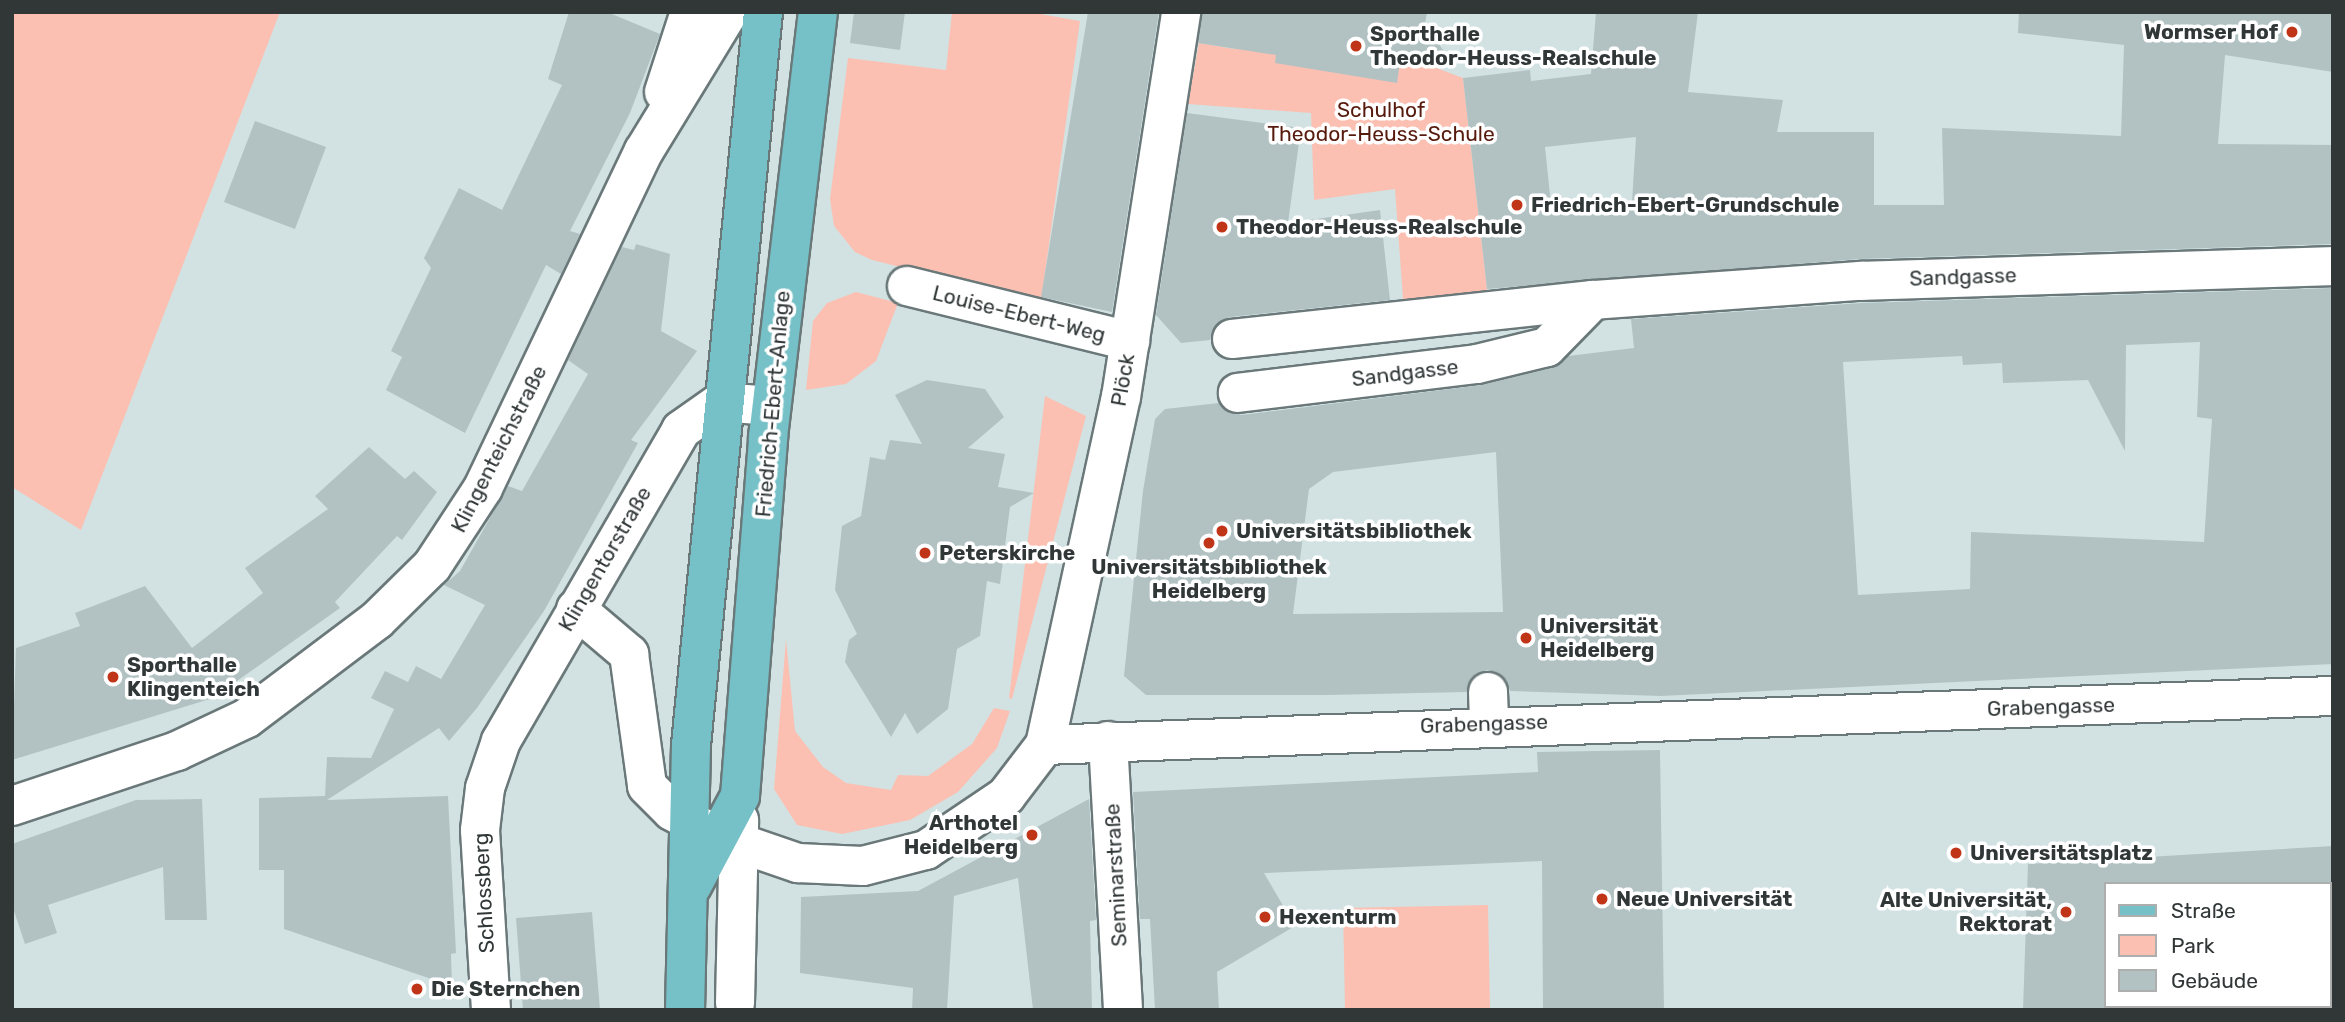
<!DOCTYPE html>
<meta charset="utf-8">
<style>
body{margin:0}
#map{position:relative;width:2345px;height:1022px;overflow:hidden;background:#d2e2e3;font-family:Rubik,sans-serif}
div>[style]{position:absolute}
.green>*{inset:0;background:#fbc0b2}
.building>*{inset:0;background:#b2c2c3}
.roads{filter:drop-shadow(2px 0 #6a7879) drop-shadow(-2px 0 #6a7879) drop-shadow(0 2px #6a7879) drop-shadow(0 -2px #6a7879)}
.minor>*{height:38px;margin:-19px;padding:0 19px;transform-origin:19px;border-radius:19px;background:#fff}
.major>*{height:38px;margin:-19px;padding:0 19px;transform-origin:19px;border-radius:19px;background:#76c1c7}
.dots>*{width:19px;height:19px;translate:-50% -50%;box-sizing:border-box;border:4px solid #fff;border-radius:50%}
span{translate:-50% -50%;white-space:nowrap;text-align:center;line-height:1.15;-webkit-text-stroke:7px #fff;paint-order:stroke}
.poi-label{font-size:21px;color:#313737;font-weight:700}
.right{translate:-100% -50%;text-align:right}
.left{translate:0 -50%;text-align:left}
.park-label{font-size:21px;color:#571b0e}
.street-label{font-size:21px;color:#313737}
.frame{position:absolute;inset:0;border:14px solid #313737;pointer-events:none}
.legend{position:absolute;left:2104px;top:882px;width:228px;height:126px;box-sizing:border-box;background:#fff;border:2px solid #adafaf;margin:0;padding:9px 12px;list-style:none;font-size:21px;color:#313737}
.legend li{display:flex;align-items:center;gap:14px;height:35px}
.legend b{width:35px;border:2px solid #adafaf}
</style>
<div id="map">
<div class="green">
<i style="clip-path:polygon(12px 12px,280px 12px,81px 530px,12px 487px)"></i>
<i style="clip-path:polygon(952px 12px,1029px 12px,1080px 21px,1041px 302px,872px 260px,855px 252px,834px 226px,830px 199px,848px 58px,946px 70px)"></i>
<i style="clip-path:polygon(1260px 40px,1402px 55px,1463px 78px,1488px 298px,1403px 299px,1395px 189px,1314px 200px,1311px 113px,1188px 104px,1199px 43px,1234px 49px)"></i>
<i style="clip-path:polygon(856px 292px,898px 303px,876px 361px,846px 384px,806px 390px,813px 321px,827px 303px)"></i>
<i style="clip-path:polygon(1045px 396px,1086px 416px,1012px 699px,1009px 698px)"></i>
<i style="clip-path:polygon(786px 639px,795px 731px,823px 767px,846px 783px,891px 790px,898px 775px,928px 776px,972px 744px,994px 708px,1010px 711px,997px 748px,958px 792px,910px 820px,842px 834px,797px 825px,774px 789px)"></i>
<i style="clip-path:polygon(1488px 905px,1490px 1010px,1345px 1010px,1343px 908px)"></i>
</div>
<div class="building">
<i style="clip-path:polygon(569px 12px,607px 12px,660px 34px,630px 113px,570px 231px,580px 234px,561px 274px,546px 265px,465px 433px,386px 390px,402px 357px,391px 351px,431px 268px,424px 258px,459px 188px,502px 210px,562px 85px,548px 79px)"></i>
<i style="clip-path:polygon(854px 12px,905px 12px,900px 50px,850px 43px)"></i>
<i style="clip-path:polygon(1088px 12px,1159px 12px,1112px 312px,1041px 297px)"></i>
<i style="clip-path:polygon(1202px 12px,1427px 12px,1425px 24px,1450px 60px,1401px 54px,1397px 83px,1275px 63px,1276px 55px,1198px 43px)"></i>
<i style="clip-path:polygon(evenodd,1596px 12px,1698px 12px,1688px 92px,1783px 100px,1777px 132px,1874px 132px,1874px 205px,1944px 205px,1942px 128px,2121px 136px,2124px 45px,2018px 33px,2019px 12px,2333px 12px,2333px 72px,2225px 55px,2218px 144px,2333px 145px,2333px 244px,1859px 259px,1487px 289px,1463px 78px,1530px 70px,1531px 81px,1591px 74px,1596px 12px,1636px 137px,1632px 202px,1552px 214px,1545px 147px,1636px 137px)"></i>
<i style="clip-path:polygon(1187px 113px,1301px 128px,1288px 223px,1380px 210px,1390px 300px,1230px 317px,1219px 322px,1210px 340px,1181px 343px,1156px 315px)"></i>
<i style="clip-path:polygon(255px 121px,326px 147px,295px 229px,224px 202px)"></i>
<i style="clip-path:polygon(636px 244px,670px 254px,661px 331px,697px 351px,631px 440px,638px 443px,544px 611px,477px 708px,449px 741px,439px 728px,327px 800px,448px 796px,456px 953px,451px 954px,452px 986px,284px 929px,284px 870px,259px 870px,259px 798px,325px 796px,327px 757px,371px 758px,394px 709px,371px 698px,385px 671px,408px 682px,416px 666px,441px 679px,485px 605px,444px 585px,460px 571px,508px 486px,522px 491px,588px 374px,568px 360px,622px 247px,634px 250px)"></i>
<i style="clip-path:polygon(evenodd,2333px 288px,2333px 664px,1661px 696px,1510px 691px,1506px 680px,1488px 670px,1476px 674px,1466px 692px,1327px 695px,1146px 695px,1124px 676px,1143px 491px,1155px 419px,1165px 409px,1219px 403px,1241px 415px,1482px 385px,1552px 368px,1568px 356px,1634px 348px,1631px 319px,1862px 303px,2333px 288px,2200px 342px,2197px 417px,2212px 419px,2204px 542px,1971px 532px,1970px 589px,1858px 595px,1843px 362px,1962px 356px,1963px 365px,2002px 363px,2003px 383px,2088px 380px,2125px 451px,2126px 345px,2200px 342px,2333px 288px,1496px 452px,1503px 612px,1293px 614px,1309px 489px,1333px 472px,1496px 452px)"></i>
<i style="clip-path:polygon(927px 380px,985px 389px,1004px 417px,968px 448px,1005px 454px,998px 487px,1034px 493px,1010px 507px,1000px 584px,987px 581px,980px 636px,957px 649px,948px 709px,917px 734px,905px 713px,891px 737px,845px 662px,849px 640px,857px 634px,835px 590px,842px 526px,861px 516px,870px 457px,885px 460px,890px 440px,922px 444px,895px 395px)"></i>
<i style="clip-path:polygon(369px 447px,405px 479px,414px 471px,437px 492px,402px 540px,397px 536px,335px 602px,340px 608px,213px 698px,12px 760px,16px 648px,80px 626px,75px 613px,145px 586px,192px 648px,263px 593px,245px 568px,328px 509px,315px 496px)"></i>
<i style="clip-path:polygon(1660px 750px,1664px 1010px,1543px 1010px,1542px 861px,1264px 873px,1295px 926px,1217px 972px,1219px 1010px,1155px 1010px,1150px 919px,1140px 919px,1133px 792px,1538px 772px,1537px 752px)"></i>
<i style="clip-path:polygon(202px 799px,207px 920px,165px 920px,163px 867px,48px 905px,57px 933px,25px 944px,12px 905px,12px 844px,136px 800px)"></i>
<i style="clip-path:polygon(1089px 799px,1096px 920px,1090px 921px,1092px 1010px,1033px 1010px,1018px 878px,954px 896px,947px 1010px,912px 1010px,913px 988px,800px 973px,801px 897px,918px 891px)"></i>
<i style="clip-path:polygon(2333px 846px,2333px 884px,2105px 884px,2105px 1010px,2023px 1010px,2028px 864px)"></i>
<i style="clip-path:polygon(592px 912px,600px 1010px,523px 1010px,516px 918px)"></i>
</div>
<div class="roads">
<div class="minor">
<i style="left:664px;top:92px;width:84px;rotate:-72deg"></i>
<i style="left:907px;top:286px;width:230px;rotate:13.9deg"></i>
<i style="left:1593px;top:300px;width:269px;rotate:-4.1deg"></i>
<i style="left:1861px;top:281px;width:472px;rotate:-1.8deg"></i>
<i style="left:1232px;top:339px;width:363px;rotate:-6.2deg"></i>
<i style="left:1593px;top:300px;width:66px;rotate:134.4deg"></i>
<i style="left:1547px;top:347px;width:72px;rotate:166.3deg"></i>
<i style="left:1477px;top:364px;width:241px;rotate:173.1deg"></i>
<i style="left:576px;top:609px;width:70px;rotate:40.3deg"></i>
<i style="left:629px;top:654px;width:133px;rotate:82.2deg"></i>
<i style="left:647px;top:786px;width:35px;rotate:45deg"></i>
<i style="left:672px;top:811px;width:50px;rotate:28.6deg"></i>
<i style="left:716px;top:835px;width:87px;rotate:18.9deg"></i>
<i style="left:798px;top:863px;width:65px;rotate:2.6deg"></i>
<i style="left:863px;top:866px;width:65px;rotate:-14.3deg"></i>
<i style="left:926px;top:850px;width:97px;rotate:-34deg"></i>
<i style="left:1006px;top:796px;width:64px;rotate:-52.6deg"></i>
<i style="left:1045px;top:745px;width:356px;rotate:-77.7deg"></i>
<i style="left:1121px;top:397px;width:390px;rotate:-81.1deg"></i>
<i style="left:1488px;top:692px;width:32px;rotate:88deg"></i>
<i style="left:1108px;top:741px;width:269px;rotate:86.8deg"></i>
<i style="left:1045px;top:745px;width:1289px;rotate:-2.18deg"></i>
<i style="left:12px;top:806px;width:174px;rotate:-18.4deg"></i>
<i style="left:177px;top:751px;width:77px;rotate:-25.2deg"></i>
<i style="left:247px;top:718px;width:163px;rotate:-37deg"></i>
<i style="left:377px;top:620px;width:77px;rotate:-44.5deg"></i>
<i style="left:432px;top:566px;width:93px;rotate:-56.8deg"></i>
<i style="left:483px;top:488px;width:373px;rotate:-64.5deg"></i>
<i style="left:644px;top:151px;width:163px;rotate:-58.6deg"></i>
<i style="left:735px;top:1003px;width:183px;rotate:-88.7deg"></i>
<i style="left:491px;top:1010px;width:180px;rotate:-93.5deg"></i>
<i style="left:480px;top:830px;width:42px;rotate:-83.2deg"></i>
<i style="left:485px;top:788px;width:50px;rotate:-71.2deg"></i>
<i style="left:501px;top:741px;width:359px;rotate:-59.9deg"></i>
<i style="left:681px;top:430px;width:49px;rotate:-35deg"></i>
<i style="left:721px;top:402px;width:50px;rotate:4.6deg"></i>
</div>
<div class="major">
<i style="left:692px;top:886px;width:102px;rotate:-61.9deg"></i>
<i style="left:740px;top:796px;width:360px;rotate:-85.5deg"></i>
<i style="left:768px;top:437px;width:428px;rotate:-83.3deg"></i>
<i style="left:685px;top:1010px;width:265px;rotate:-88.7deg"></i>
<i style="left:691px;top:745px;width:737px;rotate:-84.39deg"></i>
</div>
</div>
<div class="dots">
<i style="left:2292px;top:32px;background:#c03517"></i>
<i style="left:1356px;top:46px;background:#c03517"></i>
<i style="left:1517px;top:205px;background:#c03517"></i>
<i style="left:1222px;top:227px;background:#c03517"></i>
<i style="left:1222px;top:531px;background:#c03517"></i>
<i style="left:1209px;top:543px;background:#c03517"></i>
<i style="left:925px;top:553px;background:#c03517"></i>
<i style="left:1526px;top:638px;background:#c03517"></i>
<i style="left:113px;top:677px;background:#c03517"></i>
<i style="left:1032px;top:835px;background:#c03517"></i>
<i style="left:1956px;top:853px;background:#c03517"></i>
<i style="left:1602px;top:899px;background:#c03517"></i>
<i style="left:2066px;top:912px;background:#c03517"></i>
<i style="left:1265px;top:917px;background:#c03517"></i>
<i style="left:417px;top:989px;background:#c03517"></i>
</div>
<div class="poi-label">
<span class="right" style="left:2278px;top:32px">Wormser Hof</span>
<span class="left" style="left:1370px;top:46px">Sporthalle<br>Theodor-Heuss-Realschule</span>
<span class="left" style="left:1531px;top:205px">Friedrich-Ebert-Grundschule</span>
<span class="left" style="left:1236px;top:227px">Theodor-Heuss-Realschule</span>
<span class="left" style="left:1236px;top:531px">Universitätsbibliothek</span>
<span class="left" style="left:939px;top:553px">Peterskirche</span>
<span style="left:1209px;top:579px">Universitätsbibliothek<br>Heidelberg</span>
<span class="left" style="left:1540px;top:638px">Universität<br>Heidelberg</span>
<span class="left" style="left:127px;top:677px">Sporthalle<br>Klingenteich</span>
<span class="right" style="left:1018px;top:835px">Arthotel<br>Heidelberg</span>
<span class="left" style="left:1970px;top:853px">Universitätsplatz</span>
<span class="left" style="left:1616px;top:899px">Neue Universität</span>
<span class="right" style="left:2052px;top:912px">Alte Universität,<br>Rektorat</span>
<span class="left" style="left:1279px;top:917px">Hexenturm</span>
<span class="left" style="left:431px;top:989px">Die Sternchen</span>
</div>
<div class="park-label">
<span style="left:1381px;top:122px">Schulhof<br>Theodor-Heuss-Schule</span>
</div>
<div class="street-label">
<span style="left:1963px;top:277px;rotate:-2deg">Sandgasse</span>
<span style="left:1019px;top:314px;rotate:14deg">Louise-Ebert-Weg</span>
<span style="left:1405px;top:373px;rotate:-7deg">Sandgasse</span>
<span style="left:1123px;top:380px;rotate:-80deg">Plöck</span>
<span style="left:773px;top:404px;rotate:-85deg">Friedrich-Ebert-Anlage</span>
<span style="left:499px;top:449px;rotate:-63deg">Klingenteichstraße</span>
<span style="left:605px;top:559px;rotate:-60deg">Klingentorstraße</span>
<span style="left:2051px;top:707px;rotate:-2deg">Grabengasse</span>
<span style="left:1484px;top:724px;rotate:-2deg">Grabengasse</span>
<span style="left:1116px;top:875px;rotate:-93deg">Seminarstraße</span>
<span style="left:484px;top:893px;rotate:-93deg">Schlossberg</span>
</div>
<div class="frame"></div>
<ul class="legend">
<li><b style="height:9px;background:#76c1c7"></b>Straße</li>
<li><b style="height:19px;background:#fbc0b2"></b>Park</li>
<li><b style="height:19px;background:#b2c2c3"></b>Gebäude</li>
</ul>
</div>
